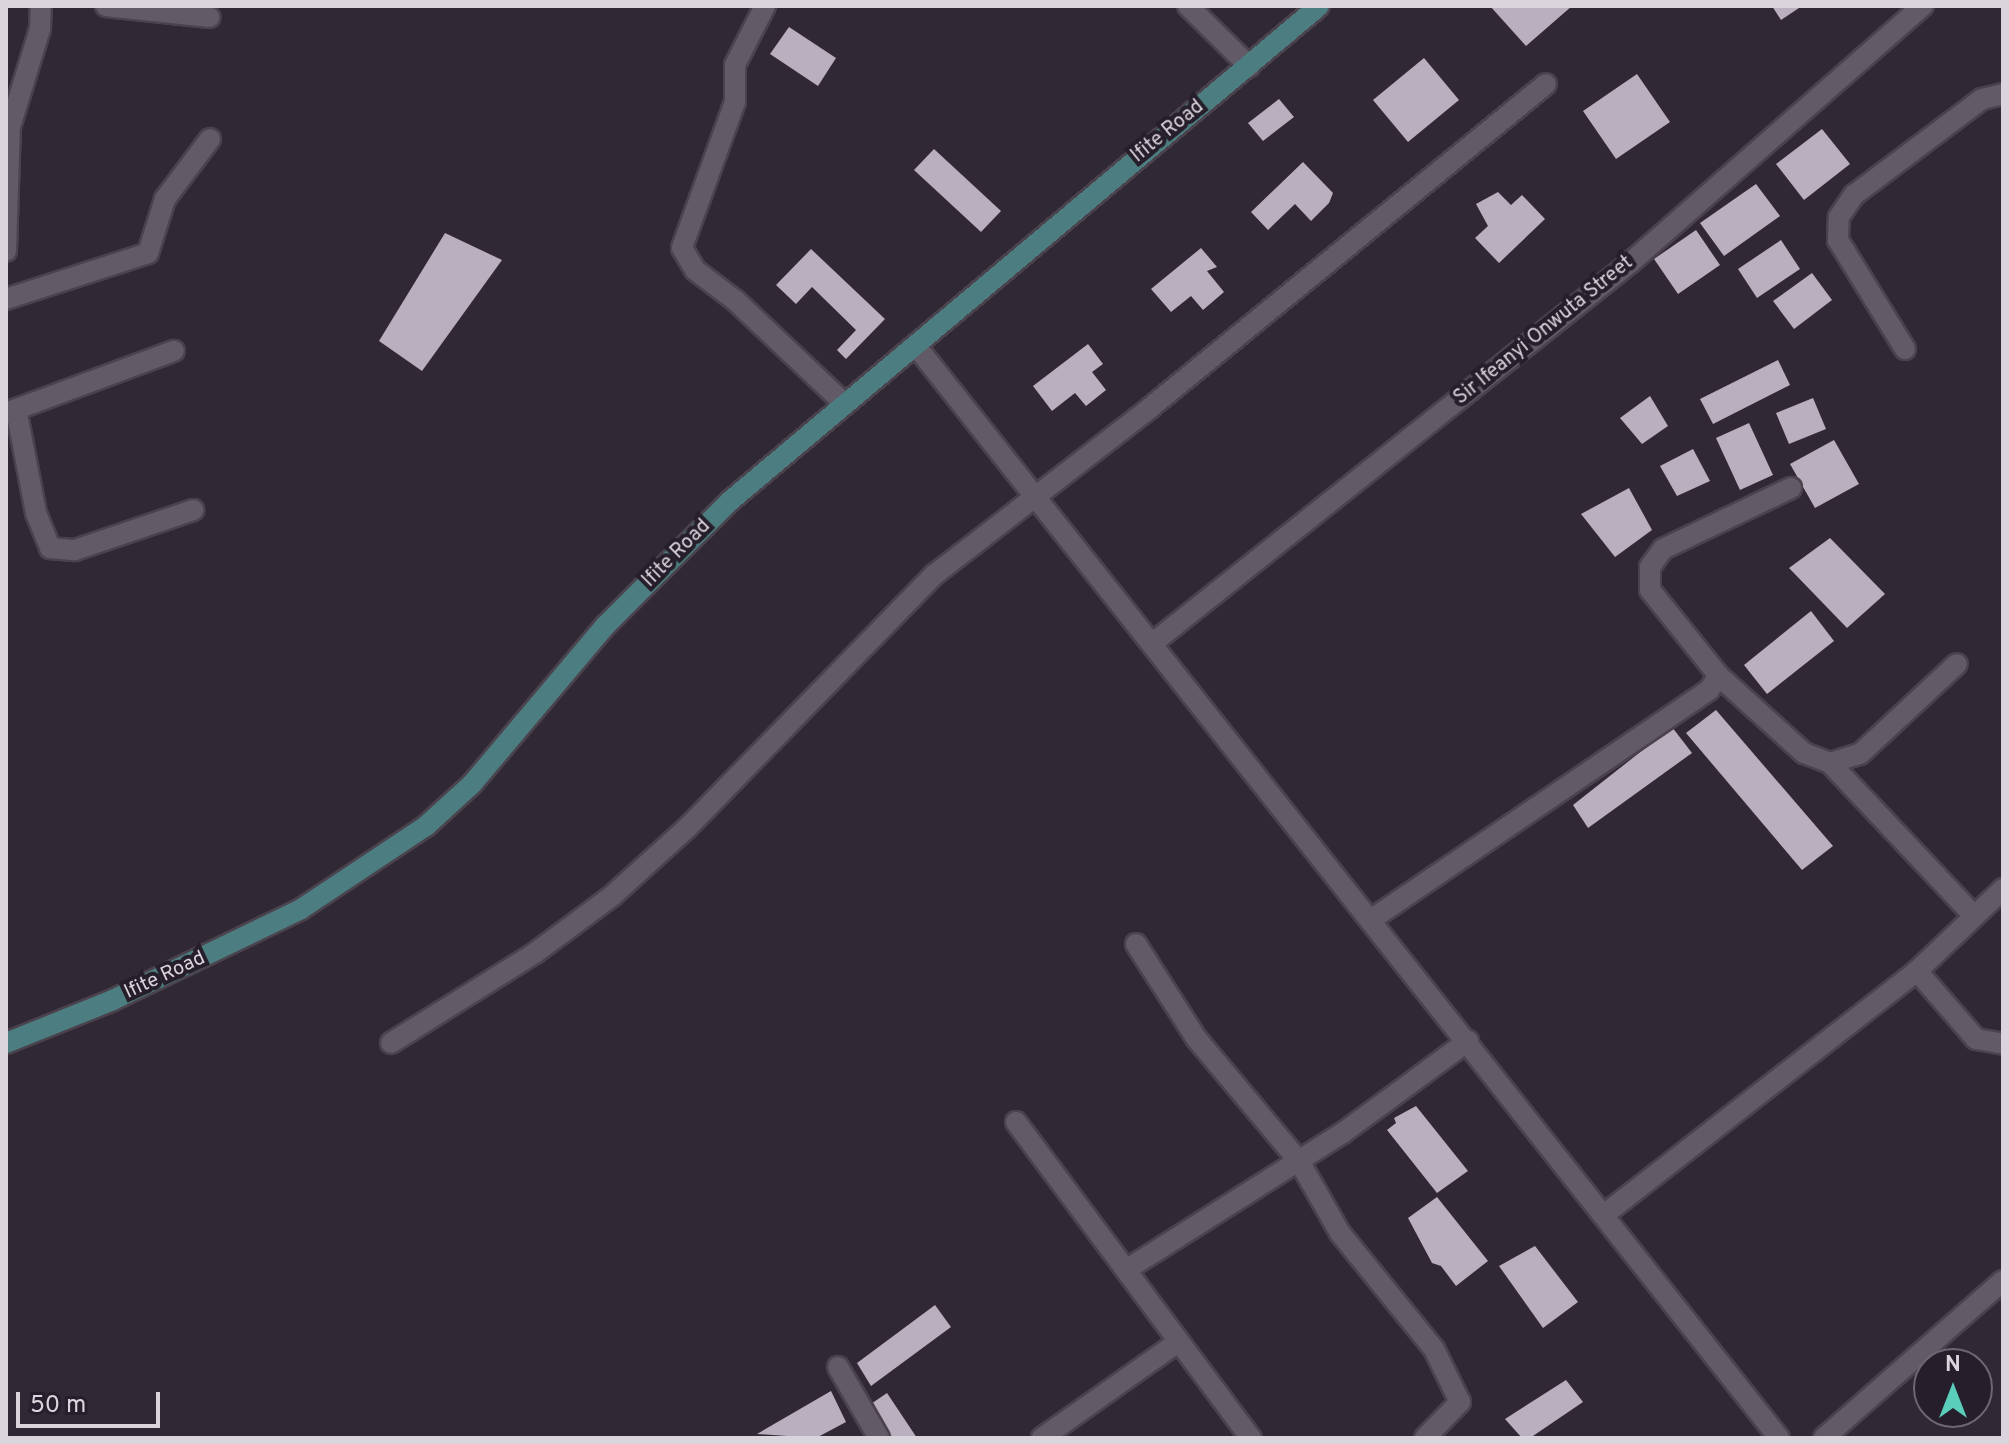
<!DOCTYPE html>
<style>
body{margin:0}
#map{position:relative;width:2009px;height:1444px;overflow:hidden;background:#302834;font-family:Overpass,sans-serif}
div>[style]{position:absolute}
.building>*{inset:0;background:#baafbf}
.roads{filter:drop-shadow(2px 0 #4a434e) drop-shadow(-2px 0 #4a434e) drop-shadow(0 2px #4a434e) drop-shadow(0 -2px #4a434e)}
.street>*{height:20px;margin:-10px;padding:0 10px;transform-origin:10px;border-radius:10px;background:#635a68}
.secondary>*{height:20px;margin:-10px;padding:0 10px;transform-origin:10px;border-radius:10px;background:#4c7e81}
span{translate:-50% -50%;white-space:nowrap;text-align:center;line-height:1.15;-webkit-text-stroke:8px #261e2a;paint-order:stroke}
.street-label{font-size:20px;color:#dad4dd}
.frame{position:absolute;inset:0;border:8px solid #dad4dd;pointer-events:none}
.north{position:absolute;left:1913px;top:1348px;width:80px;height:80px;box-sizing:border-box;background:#261e2a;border:2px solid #6e6772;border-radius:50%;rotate:0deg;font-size:22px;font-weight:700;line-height:32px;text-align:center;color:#dad4dd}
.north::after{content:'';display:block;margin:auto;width:28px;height:36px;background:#5bcebb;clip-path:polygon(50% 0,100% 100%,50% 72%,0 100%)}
.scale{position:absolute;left:16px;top:1392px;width:144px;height:36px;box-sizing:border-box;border:4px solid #dad4dd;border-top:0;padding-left:10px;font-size:24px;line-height:28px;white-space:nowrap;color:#dad4dd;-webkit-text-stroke:6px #261e2a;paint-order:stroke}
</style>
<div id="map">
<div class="building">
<i style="clip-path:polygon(1490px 6px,1572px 6px,1526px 46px)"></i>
<i style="clip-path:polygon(1772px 6px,1802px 6px,1781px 20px)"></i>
<i style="clip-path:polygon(789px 27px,836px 58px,818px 86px,770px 54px)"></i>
<i style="clip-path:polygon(1424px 58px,1459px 100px,1408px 142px,1373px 100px)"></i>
<i style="clip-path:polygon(1637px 74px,1670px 122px,1616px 159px,1583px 111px)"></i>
<i style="clip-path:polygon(1279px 99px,1294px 117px,1263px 141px,1248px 123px)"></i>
<i style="clip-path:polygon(1822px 129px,1850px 164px,1804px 200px,1776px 164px)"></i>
<i style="clip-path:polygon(934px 149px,1001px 211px,981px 232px,914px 170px)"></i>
<i style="clip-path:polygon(1303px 162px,1333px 193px,1329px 203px,1311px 221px,1295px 204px,1268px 230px,1251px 212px)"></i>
<i style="clip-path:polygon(1756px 184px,1780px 216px,1724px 256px,1700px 223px)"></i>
<i style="clip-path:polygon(1498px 192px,1511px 205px,1522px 195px,1545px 219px,1499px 263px,1475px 238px,1488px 226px,1476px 204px)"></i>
<i style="clip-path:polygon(1696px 230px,1720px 265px,1678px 294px,1654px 259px)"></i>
<i style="clip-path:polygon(445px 233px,502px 260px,422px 371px,379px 341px)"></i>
<i style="clip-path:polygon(1781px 240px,1800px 269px,1757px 298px,1738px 269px)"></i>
<i style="clip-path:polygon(1201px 248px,1217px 267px,1207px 271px,1224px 292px,1203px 310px,1191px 296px,1171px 312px,1151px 289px)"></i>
<i style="clip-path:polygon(811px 249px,885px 319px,846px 359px,837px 350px,856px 330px,812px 287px,796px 304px,776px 285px)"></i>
<i style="clip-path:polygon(1812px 273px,1832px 300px,1794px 329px,1773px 301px)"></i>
<i style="clip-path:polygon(1088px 344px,1103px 364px,1092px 372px,1106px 390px,1086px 406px,1075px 393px,1052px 411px,1033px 386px)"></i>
<i style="clip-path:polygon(1778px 360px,1790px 385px,1713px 424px,1700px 399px)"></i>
<i style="clip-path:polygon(1650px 396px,1668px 426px,1642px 444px,1620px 418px)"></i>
<i style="clip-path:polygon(1813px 398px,1826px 429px,1789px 444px,1776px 413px)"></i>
<i style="clip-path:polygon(1749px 423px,1773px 475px,1740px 490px,1716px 438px)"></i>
<i style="clip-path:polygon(1834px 440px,1859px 484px,1815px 508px,1790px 464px)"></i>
<i style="clip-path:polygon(1693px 449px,1710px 481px,1677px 496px,1660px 466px)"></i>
<i style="clip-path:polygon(1629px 488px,1652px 530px,1615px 557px,1581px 514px)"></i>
<i style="clip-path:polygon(1830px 538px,1885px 594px,1847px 628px,1789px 568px)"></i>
<i style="clip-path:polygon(1811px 611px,1834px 641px,1767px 694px,1744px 665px)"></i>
<i style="clip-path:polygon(1716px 710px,1833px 846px,1802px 870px,1686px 733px)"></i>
<i style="clip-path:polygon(1672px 727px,1692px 753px,1588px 828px,1573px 805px)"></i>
<i style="clip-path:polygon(1416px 1106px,1468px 1171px,1437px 1193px,1387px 1130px,1396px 1123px,1394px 1118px)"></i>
<i style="clip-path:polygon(1437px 1197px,1488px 1261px,1456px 1286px,1441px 1266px,1432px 1263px,1408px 1218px)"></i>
<i style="clip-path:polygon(1535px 1246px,1578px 1302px,1543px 1328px,1499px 1266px)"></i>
<i style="clip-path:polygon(935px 1305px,951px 1327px,871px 1386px,857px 1363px)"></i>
<i style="clip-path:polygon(1566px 1380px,1583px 1402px,1530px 1438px,1522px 1438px,1505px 1419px)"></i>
<i style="clip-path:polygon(831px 1391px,846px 1422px,816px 1438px,757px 1434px)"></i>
<i style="clip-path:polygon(887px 1393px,917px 1438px,882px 1438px,865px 1408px)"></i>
</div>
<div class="roads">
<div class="street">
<i style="left:106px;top:6px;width:104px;rotate:6.1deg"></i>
<i style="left:765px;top:6px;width:66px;rotate:117deg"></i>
<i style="left:735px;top:65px;width:37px;rotate:90deg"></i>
<i style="left:735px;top:102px;width:155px;rotate:110deg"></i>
<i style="left:682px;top:248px;width:26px;rotate:59deg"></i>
<i style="left:695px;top:270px;width:51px;rotate:37.1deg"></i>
<i style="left:736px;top:301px;width:150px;rotate:43.4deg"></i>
<i style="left:1188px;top:6px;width:86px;rotate:44.5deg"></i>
<i style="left:6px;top:251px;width:124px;rotate:-88.2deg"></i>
<i style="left:10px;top:127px;width:102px;rotate:-73deg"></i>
<i style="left:40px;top:29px;width:23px;rotate:-88deg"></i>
<i style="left:6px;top:299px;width:149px;rotate:-17.9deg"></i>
<i style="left:148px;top:253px;width:57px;rotate:-72.5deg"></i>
<i style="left:165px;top:199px;width:75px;rotate:-53.1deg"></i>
<i style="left:916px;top:346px;width:1392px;rotate:51.68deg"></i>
<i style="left:1905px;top:349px;width:128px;rotate:-121.6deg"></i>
<i style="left:1838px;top:240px;width:23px;rotate:-88deg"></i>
<i style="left:1839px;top:217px;width:27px;rotate:-56deg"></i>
<i style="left:1854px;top:195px;width:160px;rotate:-36.9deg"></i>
<i style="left:1982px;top:99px;width:22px;rotate:-13deg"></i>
<i style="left:16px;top:409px;width:106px;rotate:79.1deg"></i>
<i style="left:36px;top:513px;width:38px;rotate:68deg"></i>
<i style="left:50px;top:548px;width:25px;rotate:5deg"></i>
<i style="left:75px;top:550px;width:125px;rotate:-18.7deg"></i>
<i style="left:6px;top:413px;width:179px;rotate:-20.3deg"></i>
<i style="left:1154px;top:642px;width:608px;rotate:-38.53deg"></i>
<i style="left:1630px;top:263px;width:390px;rotate:-41.3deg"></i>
<i style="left:1719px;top:676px;width:115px;rotate:42.2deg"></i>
<i style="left:1804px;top:753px;width:28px;rotate:21deg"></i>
<i style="left:1830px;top:763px;width:31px;rotate:-17deg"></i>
<i style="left:1860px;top:754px;width:132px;rotate:-42.9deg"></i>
<i style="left:1830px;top:763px;width:210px;rotate:46.7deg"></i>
<i style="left:1372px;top:919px;width:407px;rotate:-34.2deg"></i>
<i style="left:1709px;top:690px;width:17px;rotate:-54deg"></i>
<i style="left:1719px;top:676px;width:110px;rotate:-128.7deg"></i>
<i style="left:1650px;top:590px;width:23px;rotate:-90deg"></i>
<i style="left:1650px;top:567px;width:22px;rotate:-54deg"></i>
<i style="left:1663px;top:549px;width:142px;rotate:-25.5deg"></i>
<i style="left:1136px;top:944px;width:112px;rotate:57.4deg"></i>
<i style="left:1196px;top:1038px;width:160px;rotate:50.1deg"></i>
<i style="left:1299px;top:1161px;width:83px;rotate:60.3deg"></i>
<i style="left:1340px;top:1233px;width:149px;rotate:51deg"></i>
<i style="left:1434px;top:1349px;width:59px;rotate:63.9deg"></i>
<i style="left:1460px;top:1402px;width:50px;rotate:134.2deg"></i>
<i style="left:1917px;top:971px;width:90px;rotate:49.1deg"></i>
<i style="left:1976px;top:1039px;width:27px;rotate:10deg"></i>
<i style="left:391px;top:1043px;width:170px;rotate:-32deg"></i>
<i style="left:535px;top:953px;width:96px;rotate:-36.5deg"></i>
<i style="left:612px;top:896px;width:101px;rotate:-42.2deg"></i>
<i style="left:687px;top:828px;width:354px;rotate:-45.7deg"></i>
<i style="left:934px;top:575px;width:274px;rotate:-37.7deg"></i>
<i style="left:1151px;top:407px;width:510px;rotate:-39.27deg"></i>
<i style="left:1016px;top:1122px;width:394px;rotate:53.4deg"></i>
<i style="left:1605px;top:1214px;width:395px;rotate:-37.9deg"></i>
<i style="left:1917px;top:971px;width:119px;rotate:-43.6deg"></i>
<i style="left:1129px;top:1268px;width:254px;rotate:-32.3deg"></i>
<i style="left:1344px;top:1132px;width:154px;rotate:-36.3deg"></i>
<i style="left:838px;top:1367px;width:82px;rotate:60deg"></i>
<i style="left:1042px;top:1438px;width:166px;rotate:-35.2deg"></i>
<i style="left:1824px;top:1438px;width:238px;rotate:-41.3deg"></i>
</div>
<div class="secondary">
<i style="left:6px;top:1043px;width:115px;rotate:-21.9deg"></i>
<i style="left:113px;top:1000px;width:209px;rotate:-25.8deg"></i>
<i style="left:301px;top:909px;width:150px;rotate:-33.6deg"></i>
<i style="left:426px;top:826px;width:62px;rotate:-42.4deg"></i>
<i style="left:472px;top:784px;width:207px;rotate:-49.9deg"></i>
<i style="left:605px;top:626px;width:177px;rotate:-45deg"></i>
<i style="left:730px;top:501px;width:769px;rotate:-40.04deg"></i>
</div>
</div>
<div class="street-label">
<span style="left:1168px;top:132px;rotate:-39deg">Ifite Road</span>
<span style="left:1544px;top:331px;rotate:-39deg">Sir Ifeanyi Onwuta Street</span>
<span style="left:677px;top:554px;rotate:-45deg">Ifite Road</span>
<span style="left:165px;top:976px;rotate:-25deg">Ifite Road</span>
</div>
<div class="frame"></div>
<div class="north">N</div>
<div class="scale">50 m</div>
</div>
